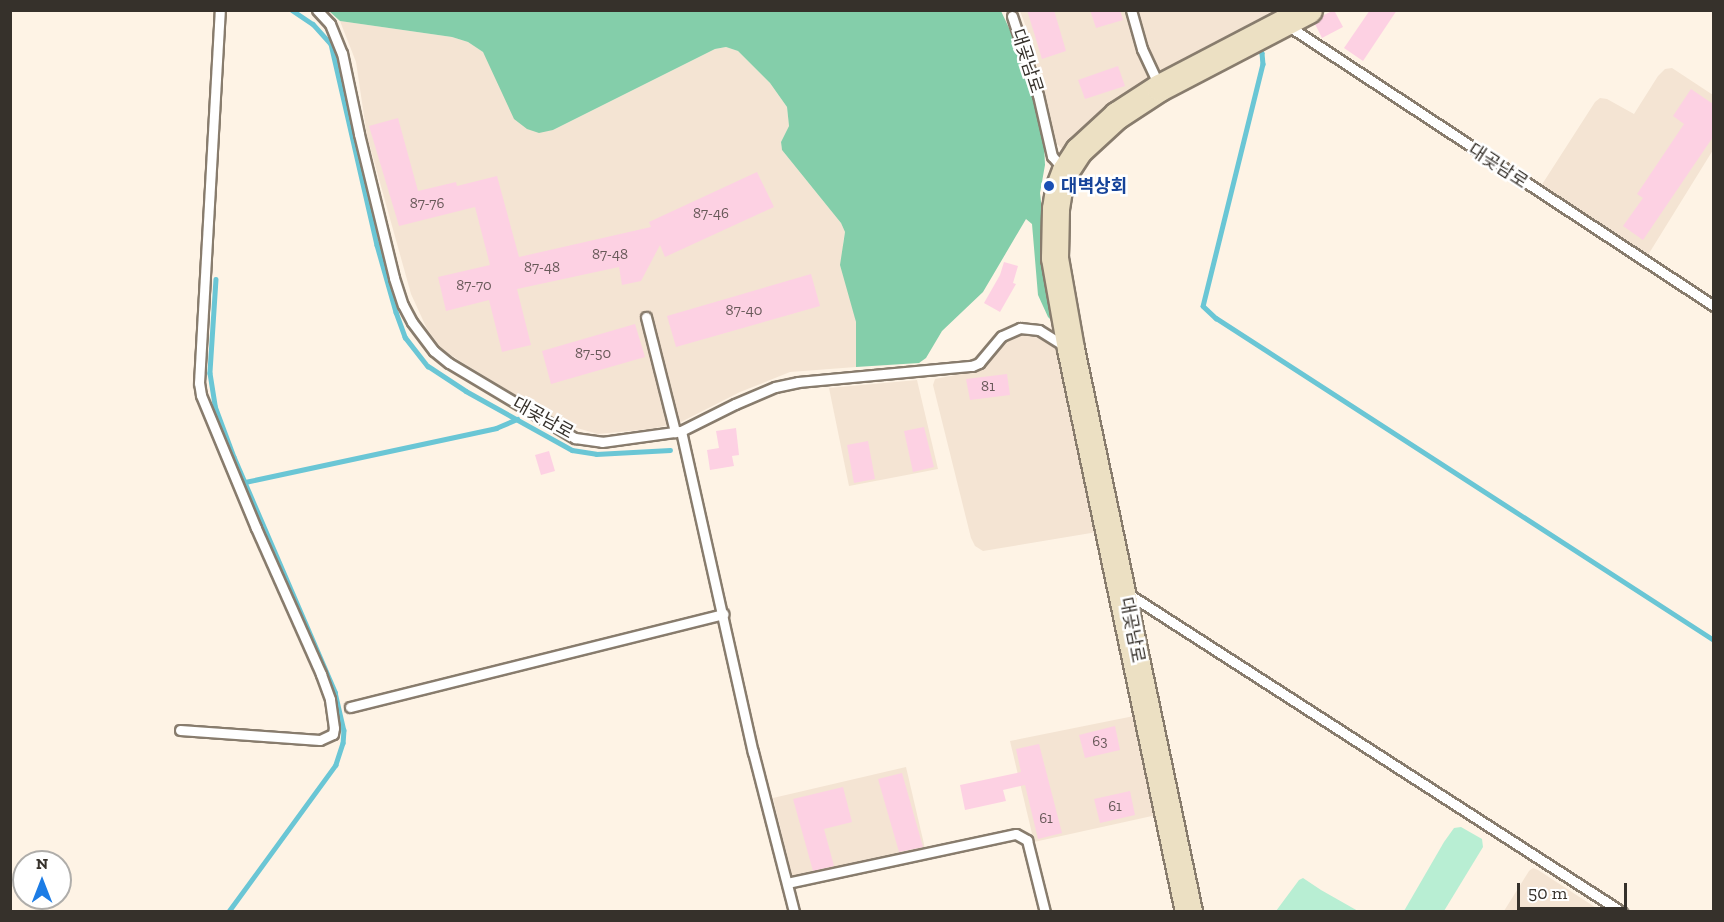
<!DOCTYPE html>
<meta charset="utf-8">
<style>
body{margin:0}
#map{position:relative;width:1724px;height:922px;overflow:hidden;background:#fef3e5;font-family:"Zilla Slab","Noto Sans KR",serif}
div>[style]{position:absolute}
.industrial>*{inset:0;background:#f4e4d3}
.green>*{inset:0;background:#b8eed3}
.forest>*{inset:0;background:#84ceaa}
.stream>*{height:4.5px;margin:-2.25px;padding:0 2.25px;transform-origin:2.25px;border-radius:2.25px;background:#6ac6d5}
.building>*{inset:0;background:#fdd1e3}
.roads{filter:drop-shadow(2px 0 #887c6d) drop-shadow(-2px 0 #887c6d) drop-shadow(0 2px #887c6d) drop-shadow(0 -2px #887c6d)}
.lane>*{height:9px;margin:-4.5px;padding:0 4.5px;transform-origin:4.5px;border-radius:4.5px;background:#fff}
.secondary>*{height:26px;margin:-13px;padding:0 13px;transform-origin:13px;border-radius:13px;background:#ece0c3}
.dots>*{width:16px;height:16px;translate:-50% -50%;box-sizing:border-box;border:3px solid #fff;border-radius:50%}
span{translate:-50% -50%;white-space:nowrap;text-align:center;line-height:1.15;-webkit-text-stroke:5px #fff;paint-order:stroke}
.number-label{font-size:15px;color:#685959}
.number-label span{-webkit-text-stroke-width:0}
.street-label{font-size:18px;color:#36312b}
.transit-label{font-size:18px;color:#164399;font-weight:700}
.left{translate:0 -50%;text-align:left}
.frame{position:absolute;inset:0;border:12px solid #36312b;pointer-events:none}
.north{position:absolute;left:12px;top:850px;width:60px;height:60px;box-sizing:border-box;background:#fff;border:2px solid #afadaa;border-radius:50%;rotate:0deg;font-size:16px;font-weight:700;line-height:24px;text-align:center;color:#36312b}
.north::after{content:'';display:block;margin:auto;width:21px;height:27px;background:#1c7ce5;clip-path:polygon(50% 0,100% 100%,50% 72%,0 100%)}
.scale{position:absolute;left:1517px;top:883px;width:110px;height:27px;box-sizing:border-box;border:3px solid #36312b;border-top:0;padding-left:8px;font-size:18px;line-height:21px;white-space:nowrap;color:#36312b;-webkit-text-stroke:4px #fff;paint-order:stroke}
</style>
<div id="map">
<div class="industrial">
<i style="clip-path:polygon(1020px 11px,1291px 11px,1070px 148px,1061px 148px,1056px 143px,1031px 40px)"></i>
<i style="clip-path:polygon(340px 21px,452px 37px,468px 42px,483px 52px,493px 71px,553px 130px,715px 49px,726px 47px,738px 51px,770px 83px,787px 107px,789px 126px,781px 142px,782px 150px,841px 223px,845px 232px,843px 243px,858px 335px,856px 367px,790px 372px,740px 392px,681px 422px,651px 429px,598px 434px,570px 426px,537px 408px,460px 361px,442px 349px,427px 329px,411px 294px,367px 136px,356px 62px)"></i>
<i style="clip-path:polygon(1672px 68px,1713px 95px,1713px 150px,1648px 255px,1541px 186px,1595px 102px,1600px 98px,1607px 99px,1634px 114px,1658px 76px,1665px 69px)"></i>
<i style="clip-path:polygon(1021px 332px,1034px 332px,1064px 350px,1097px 532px,983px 551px,975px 546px,971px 538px,933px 385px,935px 379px,982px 370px,1009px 337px)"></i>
<i style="clip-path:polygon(917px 380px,938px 469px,849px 486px,829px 388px)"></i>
<i style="clip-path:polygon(1139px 715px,1161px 814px,1034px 842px,1010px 741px)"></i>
<i style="clip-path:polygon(906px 767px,927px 857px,795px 887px,773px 798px)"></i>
<i style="clip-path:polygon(1533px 868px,1538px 870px,1601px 911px,1504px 911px,1529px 871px)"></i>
</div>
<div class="green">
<i style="clip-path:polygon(1461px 827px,1482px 839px,1483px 847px,1444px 911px,1404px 911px,1444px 842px,1454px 828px)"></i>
<i style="clip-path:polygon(1303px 878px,1321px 890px,1358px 911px,1276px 911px,1299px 880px)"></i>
</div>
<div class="forest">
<i style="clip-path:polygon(329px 11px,1001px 11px,1017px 45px,1032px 91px,1044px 143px,1045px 165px,1040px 193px,1055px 324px,1048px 317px,1038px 295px,1032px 224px,1026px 219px,983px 292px,942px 331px,926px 358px,919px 363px,856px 367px,856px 322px,840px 265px,845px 232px,841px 223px,782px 150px,781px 142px,789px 126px,787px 107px,770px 83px,738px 51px,726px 47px,715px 49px,553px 130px,539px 133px,527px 129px,514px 119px,483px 52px,468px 42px,452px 37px,340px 21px)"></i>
</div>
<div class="stream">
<i style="left:292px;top:10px;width:25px;rotate:34deg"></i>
<i style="left:313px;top:24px;width:27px;rotate:48deg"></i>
<i style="left:331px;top:44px;width:206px;rotate:77.1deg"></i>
<i style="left:377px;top:245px;width:70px;rotate:74.2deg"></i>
<i style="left:396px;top:312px;width:27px;rotate:70deg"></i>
<i style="left:405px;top:337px;width:37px;rotate:52deg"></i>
<i style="left:428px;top:366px;width:45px;rotate:33.3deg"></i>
<i style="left:466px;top:391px;width:121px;rotate:29.1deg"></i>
<i style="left:572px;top:450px;width:24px;rotate:9deg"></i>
<i style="left:596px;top:454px;width:74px;rotate:-3.1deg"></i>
<i style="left:1258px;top:48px;width:6px;rotate:51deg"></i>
<i style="left:1262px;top:53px;width:11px;rotate:85deg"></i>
<i style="left:1263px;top:64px;width:249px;rotate:103.9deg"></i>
<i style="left:1203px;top:306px;width:18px;rotate:43deg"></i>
<i style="left:1216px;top:318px;width:593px;rotate:32.89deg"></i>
<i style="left:216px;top:279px;width:94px;rotate:93.7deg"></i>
<i style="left:210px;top:373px;width:33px;rotate:81deg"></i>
<i style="left:215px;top:406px;width:54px;rotate:69.6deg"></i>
<i style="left:234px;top:457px;width:256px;rotate:66.7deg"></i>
<i style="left:335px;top:692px;width:39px;rotate:77deg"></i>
<i style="left:344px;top:730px;width:13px;rotate:94deg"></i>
<i style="left:343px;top:743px;width:23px;rotate:108deg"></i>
<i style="left:336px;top:765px;width:182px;rotate:126.1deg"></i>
<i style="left:245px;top:482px;width:257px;rotate:-12.1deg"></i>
<i style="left:496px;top:428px;width:23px;rotate:-23deg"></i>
</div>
<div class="building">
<i style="clip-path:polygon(1027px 10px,1054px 10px,1066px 51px,1042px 59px)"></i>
<i style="clip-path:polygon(1090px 10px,1120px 10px,1123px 20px,1096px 28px)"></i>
<i style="clip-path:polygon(1334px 10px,1343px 27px,1322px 38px,1315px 24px,1322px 16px)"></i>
<i style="clip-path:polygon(1370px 10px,1397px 10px,1363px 61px,1344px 48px)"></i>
<i style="clip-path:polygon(1118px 66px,1125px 86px,1085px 99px,1078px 80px)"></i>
<i style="clip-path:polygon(1691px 89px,1713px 104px,1713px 137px,1643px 240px,1623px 226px,1643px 198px,1637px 194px,1684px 124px,1673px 116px)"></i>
<i style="clip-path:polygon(398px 118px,418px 191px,456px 182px,457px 186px,497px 176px,519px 257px,651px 227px,649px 222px,757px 172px,774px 207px,665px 257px,660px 245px,641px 281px,622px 285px,619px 267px,517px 289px,531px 345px,502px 352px,489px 300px,446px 311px,438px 277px,490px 265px,475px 207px,399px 226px,369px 126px)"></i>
<i style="clip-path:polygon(1004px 262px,1018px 266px,1013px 283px,1016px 284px,1000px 312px,984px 303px,1000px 275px)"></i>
<i style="clip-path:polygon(811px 274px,820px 306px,676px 347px,667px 316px)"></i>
<i style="clip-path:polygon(635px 324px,645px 357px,551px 384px,542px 351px)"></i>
<i style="clip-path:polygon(1007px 374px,1010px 395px,970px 400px,966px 379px)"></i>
<i style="clip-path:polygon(924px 427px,934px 467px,913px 472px,904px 431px)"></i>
<i style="clip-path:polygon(736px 428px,739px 455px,732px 456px,734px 466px,710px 470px,707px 450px,719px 448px,716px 431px)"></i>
<i style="clip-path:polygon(868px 441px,875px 479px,854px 483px,847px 445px)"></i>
<i style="clip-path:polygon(549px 451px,555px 471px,541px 475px,535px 455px)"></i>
<i style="clip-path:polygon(1115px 726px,1120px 750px,1085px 758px,1079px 735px)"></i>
<i style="clip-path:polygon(1039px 744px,1062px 833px,1038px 839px,1025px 785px,1003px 790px,1006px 801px,965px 810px,960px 785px,1021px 772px,1016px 749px)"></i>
<i style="clip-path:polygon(902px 773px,923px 847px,899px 852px,878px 779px)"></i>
<i style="clip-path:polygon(843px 787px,852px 822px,824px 829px,834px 866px,813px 871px,793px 799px)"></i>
<i style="clip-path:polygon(1130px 791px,1135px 815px,1100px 823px,1094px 799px)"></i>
</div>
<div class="roads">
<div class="lane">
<i style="left:317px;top:10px;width:19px;rotate:47deg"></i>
<i style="left:330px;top:24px;width:31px;rotate:68deg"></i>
<i style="left:342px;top:53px;width:83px;rotate:78.1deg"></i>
<i style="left:359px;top:134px;width:148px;rotate:76.3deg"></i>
<i style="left:394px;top:278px;width:28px;rotate:72deg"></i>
<i style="left:403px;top:305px;width:19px;rotate:62deg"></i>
<i style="left:412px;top:322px;width:36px;rotate:53deg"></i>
<i style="left:434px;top:351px;width:19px;rotate:39deg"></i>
<i style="left:449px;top:363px;width:147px;rotate:30.8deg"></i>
<i style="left:575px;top:438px;width:27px;rotate:8deg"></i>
<i style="left:602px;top:442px;width:80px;rotate:-7.9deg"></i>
<i style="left:681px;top:431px;width:60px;rotate:-26.6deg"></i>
<i style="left:735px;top:404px;width:43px;rotate:-23deg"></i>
<i style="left:775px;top:387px;width:24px;rotate:-12deg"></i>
<i style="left:798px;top:382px;width:175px;rotate:-5.3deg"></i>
<i style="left:972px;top:366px;width:8px;rotate:-23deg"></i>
<i style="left:979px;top:363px;width:35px;rotate:-50deg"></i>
<i style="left:1002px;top:336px;width:20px;rotate:-24deg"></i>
<i style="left:1020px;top:328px;width:19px;rotate:6deg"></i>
<i style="left:1039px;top:330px;width:32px;rotate:32deg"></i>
<i style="left:1131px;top:10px;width:41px;rotate:74.2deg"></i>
<i style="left:1142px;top:49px;width:40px;rotate:65deg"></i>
<i style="left:1012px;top:16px;width:83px;rotate:71.8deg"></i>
<i style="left:1038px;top:95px;width:63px;rotate:77.1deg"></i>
<i style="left:1052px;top:156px;width:18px;rotate:49deg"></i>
<i style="left:1287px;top:25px;width:511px;rotate:33.35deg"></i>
<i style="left:646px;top:317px;width:119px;rotate:75.8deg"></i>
<i style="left:681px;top:431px;width:329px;rotate:77.4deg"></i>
<i style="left:753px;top:752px;width:165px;rotate:75.6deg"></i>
<i style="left:1127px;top:593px;width:589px;rotate:32.8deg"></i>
<i style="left:350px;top:707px;width:385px;rotate:-14deg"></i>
<i style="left:180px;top:730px;width:140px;rotate:4.1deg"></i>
<i style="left:320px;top:740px;width:14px;rotate:-25deg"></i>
<i style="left:333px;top:734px;width:6px;rotate:-81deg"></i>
<i style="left:334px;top:728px;width:29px;rotate:-98deg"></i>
<i style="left:330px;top:699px;width:27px;rotate:-110deg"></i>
<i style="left:321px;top:674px;width:160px;rotate:-114deg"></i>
<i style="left:256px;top:528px;width:144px;rotate:-112.5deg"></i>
<i style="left:201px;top:395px;width:12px;rotate:-99deg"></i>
<i style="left:199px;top:383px;width:374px;rotate:-86.8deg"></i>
<i style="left:787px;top:883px;width:234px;rotate:-12.1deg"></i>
<i style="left:1016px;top:834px;width:13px;rotate:29deg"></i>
<i style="left:1027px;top:840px;width:74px;rotate:76deg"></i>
</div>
<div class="secondary">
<i style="left:1189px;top:912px;width:575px;rotate:-101.84deg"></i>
<i style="left:1071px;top:349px;width:92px;rotate:-100deg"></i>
<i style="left:1055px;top:258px;width:49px;rotate:-88.8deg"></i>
<i style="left:1056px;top:209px;width:20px;rotate:-81deg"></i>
<i style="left:1059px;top:189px;width:19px;rotate:-69deg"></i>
<i style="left:1066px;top:171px;width:24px;rotate:-57deg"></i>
<i style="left:1079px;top:151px;width:52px;rotate:-42.6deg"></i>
<i style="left:1117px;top:116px;width:51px;rotate:-33.1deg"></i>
<i style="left:1160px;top:88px;width:168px;rotate:-27.6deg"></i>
</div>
</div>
<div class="dots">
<i style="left:1049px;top:186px;background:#1a4fb4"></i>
</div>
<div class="number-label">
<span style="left:427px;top:204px">87-76</span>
<span style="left:711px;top:214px">87-46</span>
<span style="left:610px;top:255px">87-48</span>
<span style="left:542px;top:268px">87-48</span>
<span style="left:474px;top:286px">87-70</span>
<span style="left:744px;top:311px">87-40</span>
<span style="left:593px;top:354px">87-50</span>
<span style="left:988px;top:387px">81</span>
<span style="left:1100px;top:742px">63</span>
<span style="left:1115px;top:807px">61</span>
<span style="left:1046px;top:819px">61</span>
</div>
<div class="street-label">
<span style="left:1027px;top:61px;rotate:72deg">대곶남로</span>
<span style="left:1498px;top:166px;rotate:33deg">대곶남로</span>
<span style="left:543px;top:418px;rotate:29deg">대곶남로</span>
<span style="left:1132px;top:630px;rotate:79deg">대곶남로</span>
</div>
<div class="transit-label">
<span class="left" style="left:1061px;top:186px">대벽상회</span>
</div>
<div class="frame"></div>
<div class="north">N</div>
<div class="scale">50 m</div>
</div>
